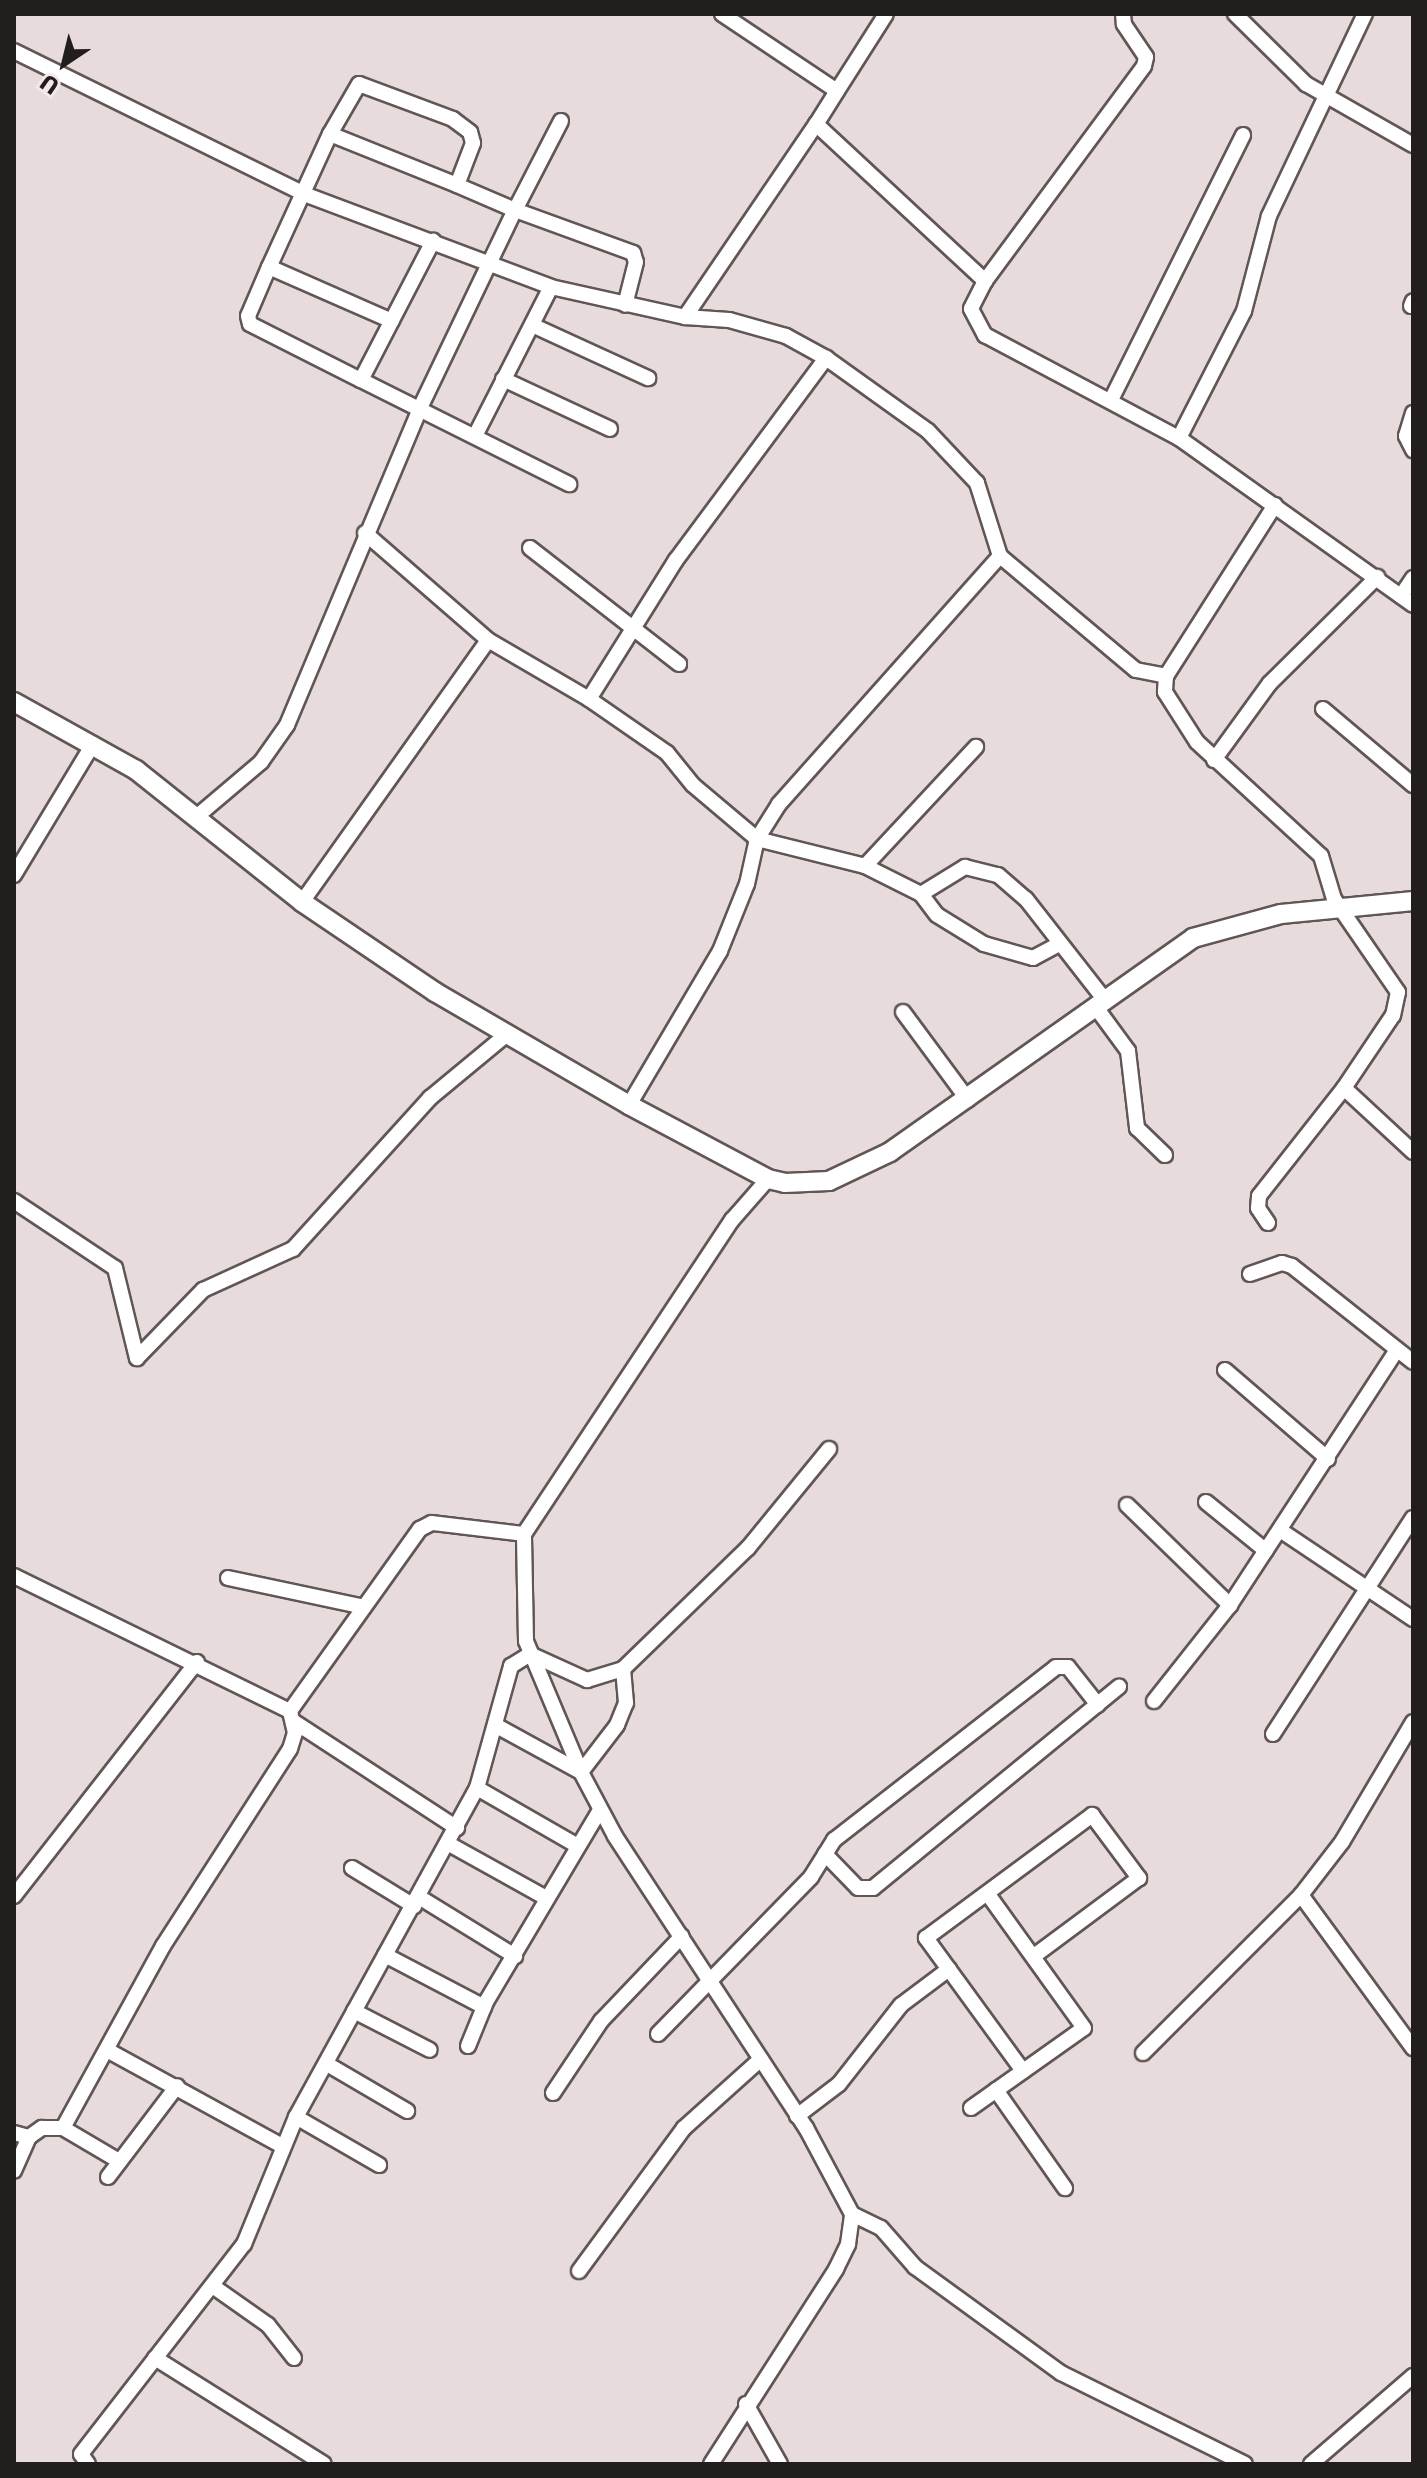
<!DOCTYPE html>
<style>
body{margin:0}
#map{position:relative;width:1427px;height:2478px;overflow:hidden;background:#e8dbdb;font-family:"DejaVu Sans",sans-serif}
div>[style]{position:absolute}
.roads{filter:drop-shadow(2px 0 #615656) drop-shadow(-2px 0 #615656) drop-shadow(0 2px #615656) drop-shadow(0 -2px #615656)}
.minor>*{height:14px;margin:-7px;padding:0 7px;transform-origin:7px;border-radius:7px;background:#fff}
.tertiary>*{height:18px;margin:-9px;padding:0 9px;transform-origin:9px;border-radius:9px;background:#fff}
span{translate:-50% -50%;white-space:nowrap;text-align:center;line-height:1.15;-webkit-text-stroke:7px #f5e8e8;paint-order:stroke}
.frame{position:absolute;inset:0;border:16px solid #231e1e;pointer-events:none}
.north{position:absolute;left:24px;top:24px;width:80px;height:80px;-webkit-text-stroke:6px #f5e8e8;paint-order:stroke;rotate:215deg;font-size:22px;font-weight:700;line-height:32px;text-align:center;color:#231e1e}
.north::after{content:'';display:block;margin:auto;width:28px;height:36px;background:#231e1e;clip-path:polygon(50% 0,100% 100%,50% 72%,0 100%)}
</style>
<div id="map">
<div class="roads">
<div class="minor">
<i style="left:722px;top:14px;width:138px;rotate:33.8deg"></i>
<i style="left:837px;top:91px;width:39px;rotate:122deg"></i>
<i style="left:816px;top:124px;width:231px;rotate:42.9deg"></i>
<i style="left:985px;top:281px;width:31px;rotate:117deg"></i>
<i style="left:971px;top:309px;width:30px;rotate:62deg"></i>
<i style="left:985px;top:335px;width:220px;rotate:28deg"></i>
<i style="left:1179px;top:438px;width:287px;rotate:35.5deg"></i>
<i style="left:1235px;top:14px;width:100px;rotate:44.6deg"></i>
<i style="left:1306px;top:84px;width:123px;rotate:29.7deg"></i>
<i style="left:14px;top:51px;width:323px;rotate:26.2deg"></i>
<i style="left:304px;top:194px;width:264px;rotate:20.6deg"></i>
<i style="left:551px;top:287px;width:137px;rotate:12.6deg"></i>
<i style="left:685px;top:317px;width:233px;rotate:-55.8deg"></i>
<i style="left:837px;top:91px;width:91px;rotate:-57.5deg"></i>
<i style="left:561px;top:121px;width:100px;rotate:117.3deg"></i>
<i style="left:515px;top:210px;width:126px;rotate:20deg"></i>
<i style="left:633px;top:253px;width:9px;rotate:72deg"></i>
<i style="left:636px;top:262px;width:44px;rotate:104.3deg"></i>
<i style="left:330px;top:134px;width:137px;rotate:21.9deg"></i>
<i style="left:457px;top:185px;width:45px;rotate:-69.1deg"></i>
<i style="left:473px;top:143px;width:11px;rotate:-105deg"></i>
<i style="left:470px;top:132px;width:21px;rotate:-143deg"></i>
<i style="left:453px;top:119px;width:100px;rotate:-159.6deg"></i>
<i style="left:359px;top:84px;width:58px;rotate:120.1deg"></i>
<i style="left:330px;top:134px;width:146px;rotate:114.6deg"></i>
<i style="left:269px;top:267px;width:53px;rotate:113.2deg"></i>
<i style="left:248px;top:316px;width:8px;rotate:76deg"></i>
<i style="left:250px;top:324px;width:124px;rotate:26.8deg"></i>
<i style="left:361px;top:380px;width:157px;rotate:-62.6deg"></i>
<i style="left:269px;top:267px;width:134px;rotate:23.7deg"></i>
<i style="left:985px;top:281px;width:267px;rotate:-53.5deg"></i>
<i style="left:1144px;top:66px;width:9px;rotate:-77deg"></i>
<i style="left:1146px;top:57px;width:40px;rotate:-124deg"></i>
<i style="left:1124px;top:24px;width:10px;rotate:-96deg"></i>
<i style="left:1411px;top:306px;width:5px;rotate:-68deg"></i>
<i style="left:532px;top:325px;width:128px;rotate:24.6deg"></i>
<i style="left:503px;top:379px;width:118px;rotate:25deg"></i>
<i style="left:361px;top:380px;width:233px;rotate:26.6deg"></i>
<i style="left:1111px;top:400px;width:296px;rotate:-63.5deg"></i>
<i style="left:1413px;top:413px;width:24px;rotate:107deg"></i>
<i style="left:1406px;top:436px;width:16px;rotate:63deg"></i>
<i style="left:475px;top:436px;width:167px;rotate:-63deg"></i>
<i style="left:1179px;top:438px;width:143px;rotate:-62.9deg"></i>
<i style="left:1244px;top:311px;width:98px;rotate:-75.3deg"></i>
<i style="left:1269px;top:216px;width:224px;rotate:-64.6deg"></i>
<i style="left:1275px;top:505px;width:203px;rotate:122.5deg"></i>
<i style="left:1166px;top:676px;width:16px;rotate:94deg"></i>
<i style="left:1165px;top:692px;width:59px;rotate:57.4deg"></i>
<i style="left:1197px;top:742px;width:168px;rotate:42.6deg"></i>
<i style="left:1321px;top:856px;width:45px;rotate:73.2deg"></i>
<i style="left:1334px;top:899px;width:113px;rotate:55.5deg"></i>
<i style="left:1398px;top:992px;width:24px;rotate:102deg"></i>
<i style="left:1393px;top:1015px;width:88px;rotate:123.9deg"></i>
<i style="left:1344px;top:1088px;width:94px;rotate:42.8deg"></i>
<i style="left:365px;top:533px;width:163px;rotate:41deg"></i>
<i style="left:488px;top:640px;width:117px;rotate:30.3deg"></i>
<i style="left:589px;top:699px;width:95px;rotate:34.7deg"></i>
<i style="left:667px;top:753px;width:41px;rotate:50.9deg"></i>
<i style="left:693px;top:785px;width:84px;rotate:40.2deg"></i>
<i style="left:757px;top:839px;width:111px;rotate:14deg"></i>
<i style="left:865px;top:866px;width:63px;rotate:26.6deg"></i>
<i style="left:921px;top:894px;width:52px;rotate:-31.5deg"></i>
<i style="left:965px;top:867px;width:34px;rotate:14deg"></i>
<i style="left:998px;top:875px;width:37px;rotate:41deg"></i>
<i style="left:1026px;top:899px;width:127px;rotate:52deg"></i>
<i style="left:530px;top:548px;width:189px;rotate:37.9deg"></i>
<i style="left:1000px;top:556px;width:177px;rotate:40deg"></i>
<i style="left:1136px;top:670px;width:31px;rotate:11deg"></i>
<i style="left:1401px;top:596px;width:22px;rotate:-56deg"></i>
<i style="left:589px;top:699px;width:164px;rotate:-58deg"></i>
<i style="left:676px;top:560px;width:252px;rotate:-53.4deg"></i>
<i style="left:1323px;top:709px;width:118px;rotate:40.2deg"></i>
<i style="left:1214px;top:760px;width:95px;rotate:-54deg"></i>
<i style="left:1270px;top:683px;width:151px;rotate:-44.7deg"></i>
<i style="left:195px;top:818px;width:87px;rotate:-40.3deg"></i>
<i style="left:261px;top:762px;width:45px;rotate:-54.9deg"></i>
<i style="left:287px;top:725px;width:344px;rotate:-67.2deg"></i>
<i style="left:420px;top:408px;width:220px;rotate:-64.4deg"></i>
<i style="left:515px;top:210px;width:63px;rotate:-156.7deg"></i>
<i style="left:865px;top:866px;width:163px;rotate:-47deg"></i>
<i style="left:14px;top:875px;width:153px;rotate:-58.9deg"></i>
<i style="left:921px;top:894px;width:26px;rotate:53deg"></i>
<i style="left:937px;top:915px;width:55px;rotate:31.7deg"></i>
<i style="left:984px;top:944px;width:51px;rotate:15.9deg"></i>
<i style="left:1033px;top:958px;width:30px;rotate:-28deg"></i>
<i style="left:302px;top:902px;width:321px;rotate:-54.6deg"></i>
<i style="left:1095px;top:1006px;width:56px;rotate:53.7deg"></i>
<i style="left:1128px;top:1051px;width:78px;rotate:83.3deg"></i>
<i style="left:1137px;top:1128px;width:39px;rotate:44deg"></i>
<i style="left:903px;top:1012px;width:109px;rotate:53.5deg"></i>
<i style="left:629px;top:1105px;width:179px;rotate:-59.4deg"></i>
<i style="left:720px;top:951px;width:72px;rotate:-68.1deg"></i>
<i style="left:747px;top:884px;width:46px;rotate:-77.5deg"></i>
<i style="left:757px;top:839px;width:41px;rotate:-57.8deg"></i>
<i style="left:779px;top:804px;width:332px;rotate:-48.3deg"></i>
<i style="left:1000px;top:556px;width:77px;rotate:-107.5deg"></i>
<i style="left:977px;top:483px;width:71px;rotate:-133.3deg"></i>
<i style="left:928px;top:431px;width:125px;rotate:-144.4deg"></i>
<i style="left:826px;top:358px;width:46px;rotate:-151.2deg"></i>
<i style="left:786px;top:336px;width:59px;rotate:-164.3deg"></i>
<i style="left:729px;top:320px;width:44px;rotate:-176.1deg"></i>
<i style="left:14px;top:1201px;width:121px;rotate:33.6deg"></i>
<i style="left:115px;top:1268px;width:93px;rotate:76.3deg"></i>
<i style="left:137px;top:1358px;width:95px;rotate:-45.9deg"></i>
<i style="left:203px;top:1290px;width:99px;rotate:-24.5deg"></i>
<i style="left:293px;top:1249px;width:204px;rotate:-47.8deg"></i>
<i style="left:430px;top:1098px;width:99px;rotate:-39.7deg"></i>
<i style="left:1268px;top:1223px;width:18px;rotate:-124deg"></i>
<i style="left:1258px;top:1208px;width:12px;rotate:-85deg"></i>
<i style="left:1259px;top:1196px;width:137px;rotate:-51.8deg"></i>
<i style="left:1250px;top:1274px;width:34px;rotate:-19deg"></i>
<i style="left:1282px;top:1263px;width:10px;rotate:17deg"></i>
<i style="left:1292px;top:1266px;width:154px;rotate:38.4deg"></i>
<i style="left:1225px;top:1370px;width:136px;rotate:40.8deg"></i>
<i style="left:1206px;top:1502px;width:77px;rotate:39.2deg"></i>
<i style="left:1127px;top:1505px;width:144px;rotate:44.2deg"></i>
<i style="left:1230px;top:1605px;width:305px;rotate:-56.8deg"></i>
<i style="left:1280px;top:1530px;width:160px;rotate:33.8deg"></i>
<i style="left:14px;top:1576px;width:307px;rotate:26.1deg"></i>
<i style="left:290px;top:1711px;width:224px;rotate:-54.5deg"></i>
<i style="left:420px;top:1529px;width:13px;rotate:-27deg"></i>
<i style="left:432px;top:1523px;width:93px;rotate:6.8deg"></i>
<i style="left:228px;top:1578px;width:139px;rotate:12deg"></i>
<i style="left:1154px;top:1701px;width:122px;rotate:-51.6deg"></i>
<i style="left:293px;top:1721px;width:196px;rotate:33.1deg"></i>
<i style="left:1413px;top:1722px;width:139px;rotate:120.6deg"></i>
<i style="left:1342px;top:1842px;width:67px;rotate:127.7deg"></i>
<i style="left:1301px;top:1895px;width:190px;rotate:53.8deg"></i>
<i style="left:495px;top:1725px;width:98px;rotate:28.7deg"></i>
<i style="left:581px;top:1772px;width:59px;rotate:-52.5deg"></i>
<i style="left:617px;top:1725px;width:24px;rotate:-68deg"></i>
<i style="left:626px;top:1703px;width:34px;rotate:-95deg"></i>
<i style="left:1273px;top:1734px;width:257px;rotate:-57.1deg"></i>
<i style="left:477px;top:1788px;width:114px;rotate:29.9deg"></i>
<i style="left:449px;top:1844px;width:111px;rotate:29.1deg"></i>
<i style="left:825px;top:1854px;width:47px;rotate:45.9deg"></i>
<i style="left:858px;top:1888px;width:15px"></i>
<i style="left:873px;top:1888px;width:318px;rotate:-39.3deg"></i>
<i style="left:352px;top:1868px;width:73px;rotate:31.5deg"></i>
<i style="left:14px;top:1896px;width:297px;rotate:-52deg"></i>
<i style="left:419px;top:1897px;width:113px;rotate:31.6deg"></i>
<i style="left:385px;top:1955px;width:112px;rotate:27.7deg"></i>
<i style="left:354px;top:2011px;width:85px;rotate:27.2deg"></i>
<i style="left:658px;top:2034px;width:219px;rotate:-45.7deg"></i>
<i style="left:811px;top:1877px;width:44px;rotate:-58.1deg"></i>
<i style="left:834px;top:1840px;width:281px;rotate:-37.9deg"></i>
<i style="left:1056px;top:1667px;width:12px"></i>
<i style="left:1068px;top:1667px;width:48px;rotate:51.7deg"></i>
<i style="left:468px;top:2046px;width:48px;rotate:-67.8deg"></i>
<i style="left:486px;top:2002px;width:223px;rotate:-59.3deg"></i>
<i style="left:107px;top:2050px;width:200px;rotate:28.7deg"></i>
<i style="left:1143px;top:2053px;width:223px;rotate:-45deg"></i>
<i style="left:327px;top:2064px;width:93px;rotate:30.4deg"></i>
<i style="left:1023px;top:2071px;width:165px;rotate:-126.1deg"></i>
<i style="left:926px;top:1938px;width:207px;rotate:-36.5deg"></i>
<i style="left:1092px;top:1815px;width:79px;rotate:53.3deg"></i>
<i style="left:1139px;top:1878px;width:131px;rotate:143.4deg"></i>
<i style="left:996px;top:2090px;width:120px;rotate:54.9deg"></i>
<i style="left:553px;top:2093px;width:87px;rotate:-56.3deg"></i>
<i style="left:601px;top:2021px;width:117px;rotate:-46.4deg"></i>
<i style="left:971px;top:2108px;width:138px;rotate:-35.3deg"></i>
<i style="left:1084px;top:2028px;width:166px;rotate:-125.7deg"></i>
<i style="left:797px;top:2116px;width:53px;rotate:-37.3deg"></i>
<i style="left:839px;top:2084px;width:100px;rotate:-51.9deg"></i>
<i style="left:901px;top:2005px;width:60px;rotate:-36.9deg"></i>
<i style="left:296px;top:2117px;width:96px;rotate:30deg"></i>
<i style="left:63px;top:2128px;width:65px;rotate:30.5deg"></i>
<i style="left:14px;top:2133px;width:16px;rotate:15deg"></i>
<i style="left:29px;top:2137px;width:37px;rotate:114deg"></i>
<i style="left:29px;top:2137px;width:16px;rotate:-35deg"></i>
<i style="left:42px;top:2128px;width:21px"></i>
<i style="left:63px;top:2128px;width:208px;rotate:-61.2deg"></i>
<i style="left:163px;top:1946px;width:234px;rotate:-57.2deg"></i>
<i style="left:290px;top:1749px;width:17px;rotate:-73deg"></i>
<i style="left:295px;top:1733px;width:23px;rotate:-103deg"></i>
<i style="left:108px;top:2177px;width:114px;rotate:-52.8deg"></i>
<i style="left:852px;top:2214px;width:32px;rotate:26deg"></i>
<i style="left:881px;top:2228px;width:52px;rotate:48.9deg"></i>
<i style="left:915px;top:2267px;width:180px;rotate:36deg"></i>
<i style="left:1061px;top:2373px;width:205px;rotate:26.3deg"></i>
<i style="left:579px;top:2271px;width:177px;rotate:-53.7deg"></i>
<i style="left:684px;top:2128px;width:103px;rotate:-41.9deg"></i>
<i style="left:214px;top:2287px;width:66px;rotate:35.1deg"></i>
<i style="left:268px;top:2325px;width:42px;rotate:51.8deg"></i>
<i style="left:155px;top:2358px;width:199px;rotate:32.1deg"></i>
<i style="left:746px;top:2404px;width:69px;rotate:60.5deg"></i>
<i style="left:88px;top:2464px;width:12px;rotate:-125deg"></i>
<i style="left:81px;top:2454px;width:266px;rotate:-52.2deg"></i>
<i style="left:244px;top:2244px;width:137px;rotate:-67.7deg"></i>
<i style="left:296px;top:2117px;width:376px;rotate:-61.2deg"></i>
<i style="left:477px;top:1788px;width:127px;rotate:-74.4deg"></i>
<i style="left:511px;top:1666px;width:22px;rotate:-32deg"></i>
<i style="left:530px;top:1654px;width:63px;rotate:24.5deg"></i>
<i style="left:587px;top:1680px;width:38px;rotate:-17deg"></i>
<i style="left:623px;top:1669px;width:174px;rotate:-44.1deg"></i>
<i style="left:748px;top:1548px;width:128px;rotate:-50.7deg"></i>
<i style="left:711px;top:2464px;width:232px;rotate:-57.3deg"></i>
<i style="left:836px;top:2269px;width:28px;rotate:-64deg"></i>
<i style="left:848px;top:2244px;width:30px;rotate:-82deg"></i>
<i style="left:852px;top:2214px;width:98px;rotate:-118.1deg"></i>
<i style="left:806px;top:2128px;width:349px;rotate:-123.2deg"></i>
<i style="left:615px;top:1836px;width:72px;rotate:-118deg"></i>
<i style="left:581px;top:1772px;width:142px;rotate:-112.8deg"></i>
<i style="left:526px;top:1641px;width:107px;rotate:-91.1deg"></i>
<i style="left:524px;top:1534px;width:377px;rotate:-56.5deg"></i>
<i style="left:732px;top:1220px;width:55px;rotate:-48.7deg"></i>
<i style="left:1311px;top:2464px;width:135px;rotate:-40.8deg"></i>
</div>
<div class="tertiary">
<i style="left:14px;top:702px;width:140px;rotate:29.1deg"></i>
<i style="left:136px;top:770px;width:212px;rotate:38.5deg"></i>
<i style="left:302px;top:902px;width:161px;rotate:34.1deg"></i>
<i style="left:435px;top:992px;width:225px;rotate:30.2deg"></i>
<i style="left:629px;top:1105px;width:157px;rotate:28deg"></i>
<i style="left:768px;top:1179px;width:17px;rotate:13deg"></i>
<i style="left:785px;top:1183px;width:44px;rotate:-2.6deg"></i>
<i style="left:829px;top:1181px;width:68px;rotate:-25.4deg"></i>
<i style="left:890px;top:1152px;width:371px;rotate:-35.2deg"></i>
<i style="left:1193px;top:938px;width:91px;rotate:-15.3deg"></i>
<i style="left:1281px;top:914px;width:133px;rotate:-5.6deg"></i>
</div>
</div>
<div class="frame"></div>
<div class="north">U</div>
</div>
